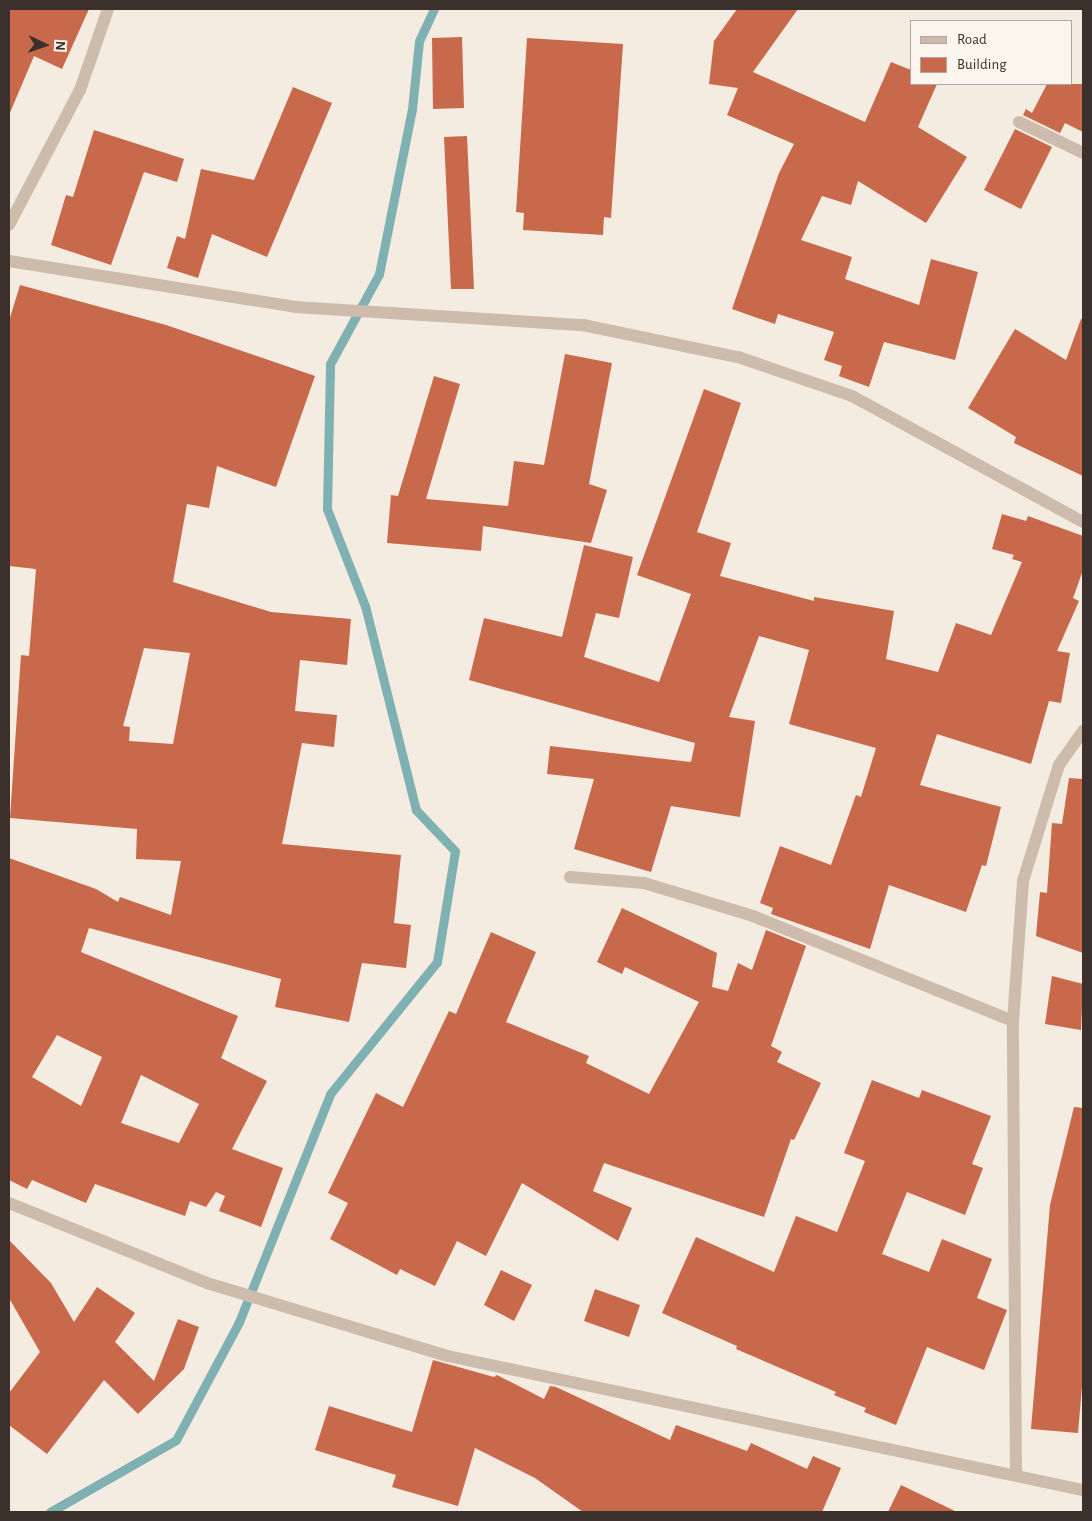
<!DOCTYPE html>
<style>
body{margin:0}
#map{position:relative;width:1092px;height:1521px;overflow:hidden;background:#f4ebe1;font-family:"Alegreya Sans",sans-serif}
div>[style]{position:absolute}
.stream>*{height:9px;margin:-4.5px;padding:0 4.5px;transform-origin:4.5px;border-radius:4.5px;background:#7fb0b2}
.building>*{inset:0;background:#c8694b}
.street>*{height:12px;margin:-6px;padding:0 6px;transform-origin:6px;border-radius:6px;background:#cdbbac}
span{translate:-50% -50%;white-space:nowrap;text-align:center;line-height:1.15;-webkit-text-stroke:4.5px #fbf5ee;paint-order:stroke}
.frame{position:absolute;inset:0;border:10px solid #3b302b;pointer-events:none}
.legend{position:absolute;left:910px;top:20px;width:162px;height:65px;box-sizing:border-box;background:#fbf5ee;border:1px solid #aea6a0;margin:0;padding:6px 9px;list-style:none;font-size:15px;color:#3b302b}
.legend li{display:flex;align-items:center;gap:10px;height:25px}
.legend b{width:25px;border:1px solid #aea6a0}
.north{position:absolute;left:20px;top:20px;width:50px;height:50px;-webkit-text-stroke:4px #fbf5ee;paint-order:stroke;rotate:93deg;font-size:14px;font-weight:700;line-height:20px;text-align:center;color:#3b302b}
.north::after{content:'';display:block;margin:auto;width:18px;height:22px;background:#3b302b;clip-path:polygon(50% 0,100% 100%,50% 72%,0 100%)}
</style>
<div id="map">
<div class="stream">
<i style="left:50px;top:1512px;width:145px;rotate:-29.7deg"></i>
<i style="left:176px;top:1440px;width:134px;rotate:-61.9deg"></i>
<i style="left:239px;top:1322px;width:245px;rotate:-68.2deg"></i>
<i style="left:330px;top:1094px;width:170px;rotate:-51deg"></i>
<i style="left:437px;top:962px;width:112px;rotate:-80.8deg"></i>
<i style="left:455px;top:851px;width:57px;rotate:-133.6deg"></i>
<i style="left:416px;top:810px;width:210px;rotate:-104deg"></i>
<i style="left:365px;top:606px;width:104px;rotate:-111.4deg"></i>
<i style="left:327px;top:509px;width:145px;rotate:-88.8deg"></i>
<i style="left:330px;top:364px;width:102px;rotate:-61.4deg"></i>
<i style="left:379px;top:274px;width:168px;rotate:-78.7deg"></i>
<i style="left:412px;top:109px;width:68px;rotate:-84.1deg"></i>
<i style="left:419px;top:41px;width:35px;rotate:-65deg"></i>
</div>
<div class="building">
<i style="clip-path:polygon(9px 9px,89px 9px,62px 69px,34px 56px,9px 115px)"></i>
<i style="clip-path:polygon(737px 9px,798px 9px,753px 72px,865px 122px,891px 62px,911px 70px,911px 84px,937px 84px,918px 127px,967px 157px,926px 223px,858px 181px,851px 205px,822px 196px,801px 240px,852px 257px,845px 279px,919px 305px,931px 259px,978px 272px,955px 360px,884px 342px,869px 387px,839px 376px,842px 366px,824px 360px,834px 332px,778px 314px,775px 324px,732px 309px,779px 173px,794px 144px,727px 115px,738px 88px,709px 84px,714px 41px)"></i>
<i style="clip-path:polygon(462px 37px,464px 108px,433px 109px,432px 38px)"></i>
<i style="clip-path:polygon(527px 38px,623px 44px,611px 218px,604px 217px,603px 235px,523px 230px,524px 213px,516px 212px)"></i>
<i style="clip-path:polygon(1047px 84px,1083px 84px,1083px 132px,1065px 123px,1060px 133px,1023px 115px,1026px 109px,1032px 113px)"></i>
<i style="clip-path:polygon(293px 87px,332px 103px,267px 257px,212px 234px,198px 278px,167px 268px,177px 236px,185px 239px,201px 169px,254px 180px)"></i>
<i style="clip-path:polygon(1015px 129px,1052px 147px,1021px 209px,984px 190px)"></i>
<i style="clip-path:polygon(94px 130px,184px 159px,177px 182px,144px 172px,111px 265px,51px 245px,66px 195px,73px 197px)"></i>
<i style="clip-path:polygon(467px 136px,474px 289px,451px 289px,444px 137px)"></i>
<i style="clip-path:polygon(evenodd,20px 285px,166px 325px,315px 376px,276px 487px,217px 466px,209px 508px,187px 504px,173px 582px,271px 612px,351px 619px,347px 665px,300px 660px,295px 711px,337px 715px,334px 747px,302px 743px,282px 844px,401px 855px,394px 923px,411px 925px,406px 968px,362px 963px,349px 1022px,275px 1007px,281px 979px,89px 928px,81px 952px,238px 1016px,221px 1058px,267px 1081px,232px 1149px,283px 1168px,261px 1227px,219px 1211px,225px 1196px,216px 1192px,206px 1207px,190px 1201px,185px 1216px,95px 1184px,86px 1203px,32px 1180px,27px 1189px,9px 1180px,9px 858px,96px 889px,118px 902px,120px 897px,171px 915px,181px 861px,136px 859px,137px 829px,10px 818px,21px 655px,29px 656px,36px 569px,9px 566px,9px 321px,20px 285px,144px 648px,190px 653px,173px 744px,129px 741px,130px 727px,123px 726px,144px 648px,20px 285px,57px 1035px,102px 1057px,81px 1106px,32px 1077px,57px 1035px,20px 285px,141px 1075px,199px 1104px,179px 1143px,121px 1123px,141px 1075px)"></i>
<i style="clip-path:polygon(1081px 319px,1083px 319px,1083px 476px,1014px 443px,1016px 437px,968px 408px,1015px 329px,1066px 360px)"></i>
<i style="clip-path:polygon(565px 354px,612px 363px,589px 484px,607px 490px,591px 543px,483px 526px,481px 551px,387px 543px,391px 495px,398px 496px,434px 376px,460px 384px,426px 499px,508px 506px,514px 461px,544px 465px)"></i>
<i style="clip-path:polygon(704px 389px,741px 403px,697px 532px,731px 543px,720px 576px,814px 601px,814px 597px,894px 611px,886px 659px,938px 672px,956px 623px,991px 635px,1022px 562px,1012px 559px,1014px 555px,992px 549px,1002px 514px,1026px 521px,1028px 516px,1083px 536px,1083px 570px,1073px 598px,1079px 601px,1057px 651px,1070px 653px,1061px 703px,1049px 701px,1031px 764px,937px 734px,920px 785px,1001px 807px,986px 866px,982px 865px,966px 912px,889px 885px,870px 949px,771px 914px,773px 908px,760px 903px,780px 846px,831px 865px,856px 795px,861px 797px,876px 748px,789px 724px,809px 650px,759px 636px,729px 717px,755px 721px,740px 817px,671px 806px,651px 872px,574px 849px,594px 779px,547px 774px,550px 746px,691px 762px,695px 743px,469px 680px,484px 618px,562px 637px,584px 545px,633px 557px,619px 618px,596px 613px,584px 657px,659px 682px,691px 594px,637px 575px)"></i>
<i style="clip-path:polygon(1069px 778px,1083px 779px,1083px 953px,1036px 936px,1040px 892px,1047px 893px,1052px 823px,1062px 824px)"></i>
<i style="clip-path:polygon(622px 908px,717px 953px,712px 987px,728px 991px,738px 963px,752px 970px,766px 930px,806px 946px,771px 1046px,782px 1052px,777px 1062px,821px 1083px,794px 1140px,791px 1139px,764px 1217px,604px 1163px,593px 1191px,632px 1208px,618px 1241px,522px 1183px,486px 1256px,457px 1241px,435px 1286px,400px 1269px,397px 1275px,330px 1239px,348px 1203px,328px 1193px,376px 1093px,403px 1107px,449px 1011px,456px 1014px,491px 932px,536px 952px,506px 1022px,589px 1056px,586px 1063px,649px 1094px,699px 1002px,625px 967px,622px 974px,597px 962px)"></i>
<i style="clip-path:polygon(1052px 976px,1083px 984px,1081px 1030px,1045px 1024px)"></i>
<i style="clip-path:polygon(872px 1080px,919px 1098px,922px 1090px,991px 1116px,972px 1164px,983px 1168px,965px 1215px,907px 1192px,882px 1254px,929px 1272px,942px 1239px,992px 1259px,977px 1298px,1007px 1310px,984px 1370px,927px 1347px,896px 1425px,864px 1412px,866px 1408px,834px 1395px,836px 1392px,736px 1349px,737px 1346px,662px 1313px,696px 1237px,774px 1272px,796px 1216px,837px 1232px,865px 1161px,844px 1153px)"></i>
<i style="clip-path:polygon(1074px 1107px,1083px 1108px,1083px 1375px,1078px 1433px,1031px 1429px,1050px 1205px)"></i>
<i style="clip-path:polygon(9px 1240px,51px 1283px,74px 1322px,97px 1287px,135px 1313px,115px 1342px,154px 1381px,178px 1319px,199px 1327px,184px 1369px,138px 1414px,104px 1380px,47px 1454px,9px 1425px,9px 1393px,40px 1352px,9px 1298px)"></i>
<i style="clip-path:polygon(501px 1270px,532px 1285px,514px 1321px,484px 1305px)"></i>
<i style="clip-path:polygon(595px 1289px,640px 1305px,629px 1337px,584px 1321px)"></i>
<i style="clip-path:polygon(433px 1360px,494px 1377px,497px 1375px,544px 1399px,550px 1386px,556px 1387px,670px 1440px,676px 1425px,747px 1451px,751px 1443px,807px 1469px,813px 1456px,841px 1468px,822px 1512px,583px 1512px,535px 1478px,475px 1448px,458px 1506px,392px 1487px,396px 1475px,315px 1450px,329px 1406px,412px 1432px)"></i>
<i style="clip-path:polygon(901px 1485px,957px 1512px,888px 1512px)"></i>
</div>
<div class="street">
<i style="left:1019px;top:122px;width:71px;rotate:25.8deg"></i>
<i style="left:9px;top:225px;width:153px;rotate:-62.3deg"></i>
<i style="left:80px;top:90px;width:86px;rotate:-70.9deg"></i>
<i style="left:9px;top:261px;width:290px;rotate:9.1deg"></i>
<i style="left:295px;top:307px;width:289px;rotate:3.6deg"></i>
<i style="left:583px;top:325px;width:158px;rotate:11.7deg"></i>
<i style="left:738px;top:357px;width:120px;rotate:18.9deg"></i>
<i style="left:852px;top:396px;width:263px;rotate:28.6deg"></i>
<i style="left:570px;top:877px;width:74px;rotate:4.6deg"></i>
<i style="left:644px;top:883px;width:114px;rotate:16.8deg"></i>
<i style="left:753px;top:916px;width:280px;rotate:22deg"></i>
<i style="left:9px;top:1203px;width:214px;rotate:22deg"></i>
<i style="left:207px;top:1283px;width:252px;rotate:16.9deg"></i>
<i style="left:448px;top:1356px;width:649px;rotate:11.92deg"></i>
<i style="left:1016px;top:1473px;width:452px;rotate:-90.4deg"></i>
<i style="left:1013px;top:1021px;width:140px;rotate:-85.9deg"></i>
<i style="left:1023px;top:881px;width:121px;rotate:-72.8deg"></i>
<i style="left:1059px;top:765px;width:42px;rotate:-54.8deg"></i>
</div>
<div class="frame"></div>
<ul class="legend">
<li><b style="height:6px;background:#cdbbac"></b>Road</li>
<li><b style="height:14px;background:#c8694b"></b>Building</li>
</ul>
<div class="north">N</div>
</div>
